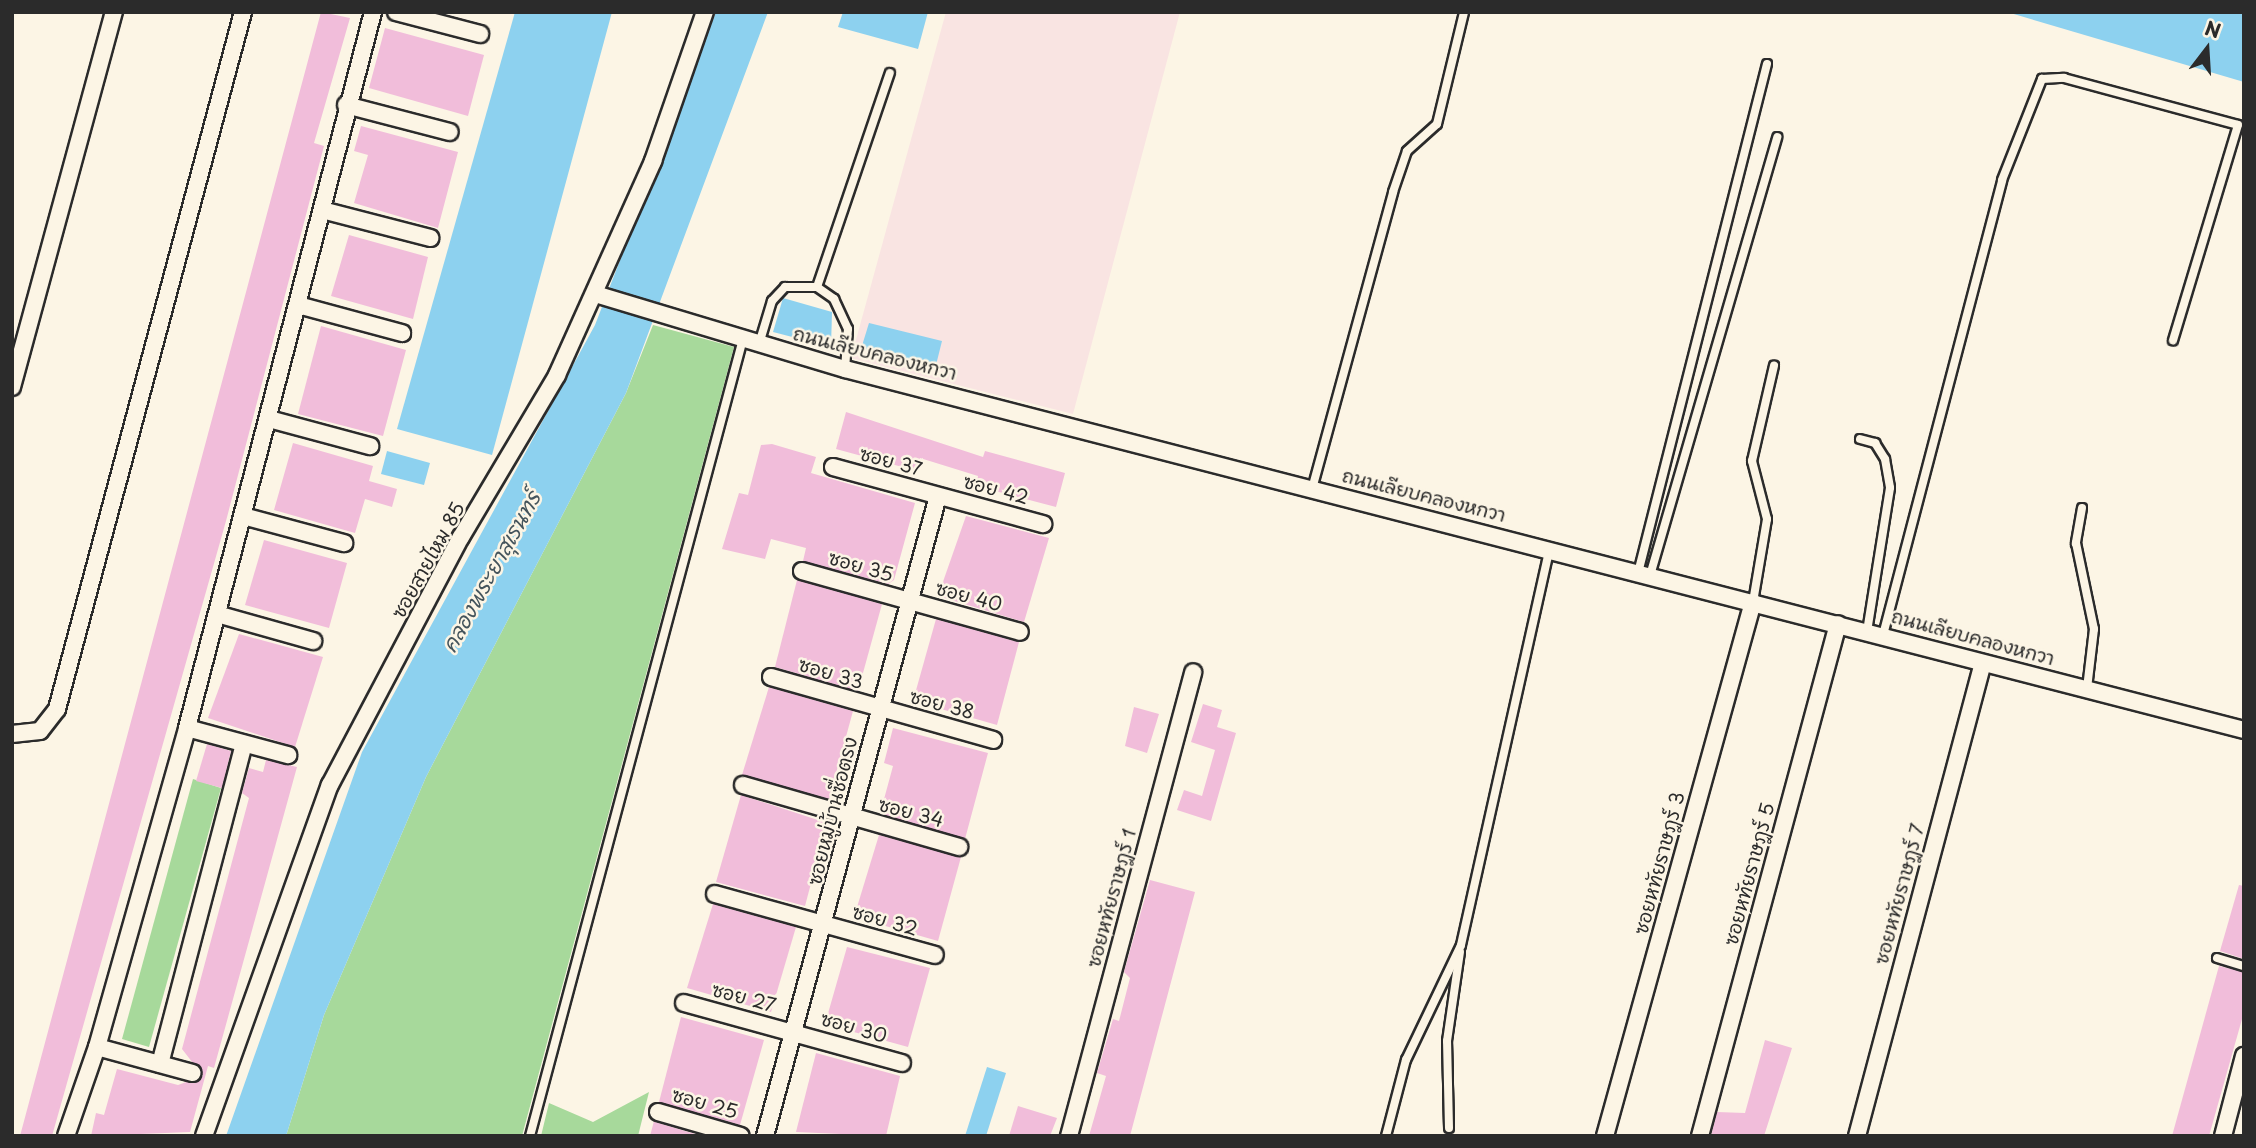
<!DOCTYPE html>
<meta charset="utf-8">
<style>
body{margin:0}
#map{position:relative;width:2256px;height:1148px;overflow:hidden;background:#fcf5e5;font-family:"Playpen Sans","Playpen Sans Thai",sans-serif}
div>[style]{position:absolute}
.built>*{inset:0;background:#f9e4e2}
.green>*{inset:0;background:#a7d99b}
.water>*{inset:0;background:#8dd1ef}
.building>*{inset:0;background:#f1bdda}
.roads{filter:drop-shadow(2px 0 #2b2b2b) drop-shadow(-2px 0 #2b2b2b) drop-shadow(0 2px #2b2b2b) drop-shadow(0 -2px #2b2b2b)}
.lane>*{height:8px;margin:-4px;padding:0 4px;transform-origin:4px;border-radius:4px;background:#fcf5e5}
.street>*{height:16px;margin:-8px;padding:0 8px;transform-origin:8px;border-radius:8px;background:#fcf5e5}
span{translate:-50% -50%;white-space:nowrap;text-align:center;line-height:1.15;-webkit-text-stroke:5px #fcf5e5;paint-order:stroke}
.street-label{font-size:19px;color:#2b2b2b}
.water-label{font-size:21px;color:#44545c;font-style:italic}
.frame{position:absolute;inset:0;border:14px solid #2b2b2b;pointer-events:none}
.north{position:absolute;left:2172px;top:14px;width:70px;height:70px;-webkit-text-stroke:5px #fcf5e5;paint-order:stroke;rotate:17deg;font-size:19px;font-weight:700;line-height:28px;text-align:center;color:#2b2b2b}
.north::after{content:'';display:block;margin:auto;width:24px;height:32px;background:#2b2b2b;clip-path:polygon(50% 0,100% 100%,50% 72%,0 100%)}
</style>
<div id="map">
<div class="built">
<i style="clip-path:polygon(946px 12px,1180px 12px,1073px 414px,851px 358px)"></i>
</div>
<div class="green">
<i style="clip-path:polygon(653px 325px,734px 347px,522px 1136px,286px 1136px,324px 1015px,426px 777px,626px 393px)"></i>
<i style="clip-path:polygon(193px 779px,221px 788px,149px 1047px,122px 1039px)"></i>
<i style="clip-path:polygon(649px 1092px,638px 1136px,541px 1136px,549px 1103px,593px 1122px)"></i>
</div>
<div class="water">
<i style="clip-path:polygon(515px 12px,612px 12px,492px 455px,397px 429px)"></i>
<i style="clip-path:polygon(716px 12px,768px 12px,626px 393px,426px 777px,324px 1015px,286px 1136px,226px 1136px,362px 752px,595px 325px)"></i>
<i style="clip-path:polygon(843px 12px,928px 12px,918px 49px,838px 27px)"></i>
<i style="clip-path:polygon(2007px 12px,2244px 12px,2244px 82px)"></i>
<i style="clip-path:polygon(783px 298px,832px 312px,831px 347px,773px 332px)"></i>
<i style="clip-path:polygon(869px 323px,942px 341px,935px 369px,861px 349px)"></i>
<i style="clip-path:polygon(387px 451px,430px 463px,424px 485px,381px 474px)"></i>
<i style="clip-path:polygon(987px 1067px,1006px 1073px,986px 1136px,965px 1136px)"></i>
</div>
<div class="building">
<i style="clip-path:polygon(321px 12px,350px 18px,314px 143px,324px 146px,226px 521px,52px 1136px,20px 1136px)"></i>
<i style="clip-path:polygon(385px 28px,484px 55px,468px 116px,369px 88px)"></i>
<i style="clip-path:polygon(361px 126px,458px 152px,438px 228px,354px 203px,368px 155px,354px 151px)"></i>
<i style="clip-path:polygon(349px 235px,428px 257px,413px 319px,331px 296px)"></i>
<i style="clip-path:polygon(321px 326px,406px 350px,383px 436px,298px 414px)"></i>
<i style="clip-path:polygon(846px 412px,983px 457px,985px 451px,1065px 473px,1056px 507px,976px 486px,978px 476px,920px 458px,917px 471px,836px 449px)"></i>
<i style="clip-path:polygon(293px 443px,373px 466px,369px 481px,397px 489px,392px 507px,365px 499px,355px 533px,274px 510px)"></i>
<i style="clip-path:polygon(772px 444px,816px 457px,811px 473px,915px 503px,894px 580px,888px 584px,803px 561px,806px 548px,771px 539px,765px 559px,722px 549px,739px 493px,748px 495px,761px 445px)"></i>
<i style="clip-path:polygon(966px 516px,1049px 538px,1024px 622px,938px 596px)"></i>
<i style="clip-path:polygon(264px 540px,347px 563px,329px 628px,245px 605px)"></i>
<i style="clip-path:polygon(797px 580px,882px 604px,858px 691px,775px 667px)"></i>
<i style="clip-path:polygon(936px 619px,1019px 642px,997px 725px,913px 701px)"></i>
<i style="clip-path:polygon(239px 634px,323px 657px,295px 747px,208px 718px)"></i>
<i style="clip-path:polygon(769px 687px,853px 711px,829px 799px,742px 775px)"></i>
<i style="clip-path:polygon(1203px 704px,1222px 710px,1217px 727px,1236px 733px,1211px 821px,1177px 810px,1184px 790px,1202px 796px,1215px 750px,1191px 742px)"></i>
<i style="clip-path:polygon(1134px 707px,1159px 714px,1147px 753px,1125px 746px)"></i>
<i style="clip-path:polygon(893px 728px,988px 753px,965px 839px,880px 814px,893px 766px,884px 763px)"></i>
<i style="clip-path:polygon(207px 744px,231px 751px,222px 788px,196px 781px)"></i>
<i style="clip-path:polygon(266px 760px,297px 767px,214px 1068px,208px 1066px,190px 1132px,91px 1136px,96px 1113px,104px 1115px,117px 1069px,178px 1085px,203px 1076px,182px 1049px,249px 798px,242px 793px,249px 768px,263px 772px)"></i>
<i style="clip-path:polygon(741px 795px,827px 823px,805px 906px,716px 882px)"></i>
<i style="clip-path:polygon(879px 835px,961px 857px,938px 941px,854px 917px)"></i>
<i style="clip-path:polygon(1150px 880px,1195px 892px,1130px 1136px,1089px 1136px,1106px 1076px,1097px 1073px,1113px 1019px,1119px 1021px,1130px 978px,1124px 972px)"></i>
<i style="clip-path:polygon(2239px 885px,2244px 886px,2244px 959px,2220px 951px)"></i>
<i style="clip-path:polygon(713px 904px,796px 927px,771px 1012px,687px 988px)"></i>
<i style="clip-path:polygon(847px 947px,930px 968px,908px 1047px,825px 1024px)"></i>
<i style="clip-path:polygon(2219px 966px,2244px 972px,2244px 1012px,2209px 1136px,2172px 1136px)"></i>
<i style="clip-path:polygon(681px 1017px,764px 1040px,740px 1125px,659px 1102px)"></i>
<i style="clip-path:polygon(1765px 1040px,1792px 1048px,1764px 1136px,1711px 1136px,1717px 1112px,1745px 1113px)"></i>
<i style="clip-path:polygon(816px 1053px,900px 1076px,886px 1136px,796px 1132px)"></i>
<i style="clip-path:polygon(1018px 1106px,1057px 1118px,1050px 1136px,1009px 1136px)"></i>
<i style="clip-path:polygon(654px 1121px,655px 1122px,702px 1136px,650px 1136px)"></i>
</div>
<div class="roads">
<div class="lane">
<i style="left:817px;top:287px;width:226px;rotate:-71.2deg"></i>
<i style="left:759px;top:344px;width:45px;rotate:-73.2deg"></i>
<i style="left:772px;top:301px;width:19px;rotate:-47deg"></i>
<i style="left:785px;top:287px;width:32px"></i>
<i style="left:817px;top:287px;width:21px;rotate:35deg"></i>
<i style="left:834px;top:299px;width:33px;rotate:65deg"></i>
<i style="left:848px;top:329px;width:40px;rotate:94.3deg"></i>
<i style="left:1860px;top:439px;width:16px;rotate:15deg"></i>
<i style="left:1875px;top:443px;width:19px;rotate:58deg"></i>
<i style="left:1885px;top:459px;width:29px;rotate:80deg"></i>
<i style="left:1890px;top:488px;width:145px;rotate:99.1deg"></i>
<i style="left:1312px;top:489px;width:308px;rotate:-74.7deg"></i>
<i style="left:1393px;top:192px;width:43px;rotate:-71.1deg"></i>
<i style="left:1407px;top:151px;width:40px;rotate:-42deg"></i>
<i style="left:1437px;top:124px;width:115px;rotate:-76.4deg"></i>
<i style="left:2082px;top:508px;width:36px;rotate:100deg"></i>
<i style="left:2076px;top:543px;width:88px;rotate:78.2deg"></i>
<i style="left:2094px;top:629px;width:60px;rotate:96.7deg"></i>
<i style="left:1639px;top:569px;width:521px;rotate:-75.78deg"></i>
<i style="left:1651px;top:572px;width:453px;rotate:-73.8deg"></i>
<i style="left:1753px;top:602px;width:84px;rotate:-80.4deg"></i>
<i style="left:1767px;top:519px;width:60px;rotate:-104.5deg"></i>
<i style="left:1752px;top:461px;width:98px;rotate:-77deg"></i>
<i style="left:1883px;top:635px;width:470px;rotate:-75.3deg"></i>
<i style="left:2002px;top:180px;width:109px;rotate:-68.4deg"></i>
<i style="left:2042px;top:79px;width:22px;rotate:-3deg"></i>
<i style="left:2064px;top:78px;width:180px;rotate:15.1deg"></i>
<i style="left:2238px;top:125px;width:225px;rotate:106.8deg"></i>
<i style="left:2217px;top:958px;width:28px;rotate:17deg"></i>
<i style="left:1449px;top:1128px;width:87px;rotate:-91.3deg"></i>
<i style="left:1447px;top:1041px;width:90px;rotate:-81.7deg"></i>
<i style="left:530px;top:1136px;width:825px;rotate:-75.04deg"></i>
<i style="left:1386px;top:1136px;width:79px;rotate:-75.3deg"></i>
<i style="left:1406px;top:1060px;width:127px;rotate:-64.4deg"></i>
<i style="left:1461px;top:945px;width:405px;rotate:-77.4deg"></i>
</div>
<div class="street">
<i style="left:396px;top:12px;width:87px;rotate:14.7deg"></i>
<i style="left:346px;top:105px;width:107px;rotate:14.6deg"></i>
<i style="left:322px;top:210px;width:112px;rotate:14.5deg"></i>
<i style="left:595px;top:294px;width:261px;rotate:16.7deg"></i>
<i style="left:845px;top:369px;width:1445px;rotate:14.47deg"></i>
<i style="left:298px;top:305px;width:108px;rotate:15.1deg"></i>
<i style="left:12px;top:387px;width:389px;rotate:-74.8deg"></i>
<i style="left:269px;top:419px;width:105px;rotate:15deg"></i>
<i style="left:833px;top:467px;width:218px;rotate:15.2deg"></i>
<i style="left:243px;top:516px;width:105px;rotate:15deg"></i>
<i style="left:802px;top:571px;width:226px;rotate:15.6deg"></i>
<i style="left:217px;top:614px;width:100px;rotate:15.7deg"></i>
<i style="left:771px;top:677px;width:231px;rotate:15.8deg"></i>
<i style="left:187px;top:728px;width:105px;rotate:15deg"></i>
<i style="left:12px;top:734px;width:28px;rotate:-6deg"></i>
<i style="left:40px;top:731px;width:28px;rotate:-52deg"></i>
<i style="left:57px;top:709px;width:721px;rotate:-75.06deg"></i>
<i style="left:743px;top:785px;width:225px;rotate:16deg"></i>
<i style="left:715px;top:894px;width:228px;rotate:15.5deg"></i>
<i style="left:684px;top:1003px;width:226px;rotate:15.4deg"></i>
<i style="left:97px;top:1047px;width:99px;rotate:15.2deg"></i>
<i style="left:160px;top:1064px;width:331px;rotate:-75.3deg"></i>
<i style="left:658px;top:1112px;width:86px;rotate:16.1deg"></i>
<i style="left:66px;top:1136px;width:94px;rotate:-70.8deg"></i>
<i style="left:97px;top:1047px;width:331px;rotate:-74.2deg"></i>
<i style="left:187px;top:728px;width:740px;rotate:-75.44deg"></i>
<i style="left:204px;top:1136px;width:373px;rotate:-70.3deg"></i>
<i style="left:330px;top:785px;width:280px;rotate:-62.2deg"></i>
<i style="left:461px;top:537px;width:188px;rotate:-59.3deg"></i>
<i style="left:557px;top:375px;width:235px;rotate:-65.8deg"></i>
<i style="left:653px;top:161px;width:158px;rotate:-70.8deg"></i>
<i style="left:765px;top:1136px;width:663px;rotate:-74.87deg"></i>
<i style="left:1069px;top:1136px;width:480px;rotate:-75deg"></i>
<i style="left:1605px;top:1136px;width:554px;rotate:-74.51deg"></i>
<i style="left:1700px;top:1136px;width:530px;rotate:-74.92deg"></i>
<i style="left:1857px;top:1136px;width:489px;rotate:-75.1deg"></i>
<i style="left:2223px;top:1136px;width:83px;rotate:-75.3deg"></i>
</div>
</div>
<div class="street-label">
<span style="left:875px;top:353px;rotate:14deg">ถนนเลียบคลองหกวา</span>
<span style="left:891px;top:461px;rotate:15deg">ซอย 37</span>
<span style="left:996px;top:489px;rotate:15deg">ซอย 42</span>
<span style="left:1424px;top:495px;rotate:14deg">ถนนเลียบคลองหกวา</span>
<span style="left:428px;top:560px;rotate:-61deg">ซอยสายไหม 85</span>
<span style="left:861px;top:566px;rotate:16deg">ซอย 35</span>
<span style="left:969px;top:596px;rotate:15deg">ซอย 40</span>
<span style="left:1973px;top:637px;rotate:15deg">ถนนเลียบคลองหกวา</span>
<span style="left:831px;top:673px;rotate:17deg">ซอย 33</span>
<span style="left:942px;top:704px;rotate:15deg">ซอย 38</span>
<span style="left:832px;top:811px;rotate:-76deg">ซอยหมู่บ้านซื่อตรง</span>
<span style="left:911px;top:812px;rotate:15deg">ซอย 34</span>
<span style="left:1659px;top:863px;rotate:-75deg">ซอยหทัยราษฎร์ 3</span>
<span style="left:1749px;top:874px;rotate:-75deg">ซอยหทัยราษฎร์ 5</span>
<span style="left:1899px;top:894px;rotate:-75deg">ซอยหทัยราษฎร์ 7</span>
<span style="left:1111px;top:898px;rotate:-75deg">ซอยหทัยราษฎร์ 1</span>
<span style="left:885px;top:920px;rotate:16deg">ซอย 32</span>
<span style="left:744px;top:997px;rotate:15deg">ซอย 27</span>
<span style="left:854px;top:1027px;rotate:16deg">ซอย 30</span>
<span style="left:705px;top:1103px;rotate:16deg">ซอย 25</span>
</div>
<div class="water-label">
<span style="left:490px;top:571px;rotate:-61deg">คลองพระยาสุเรนทร์</span>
</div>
<div class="frame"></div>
<div class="north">N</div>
</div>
